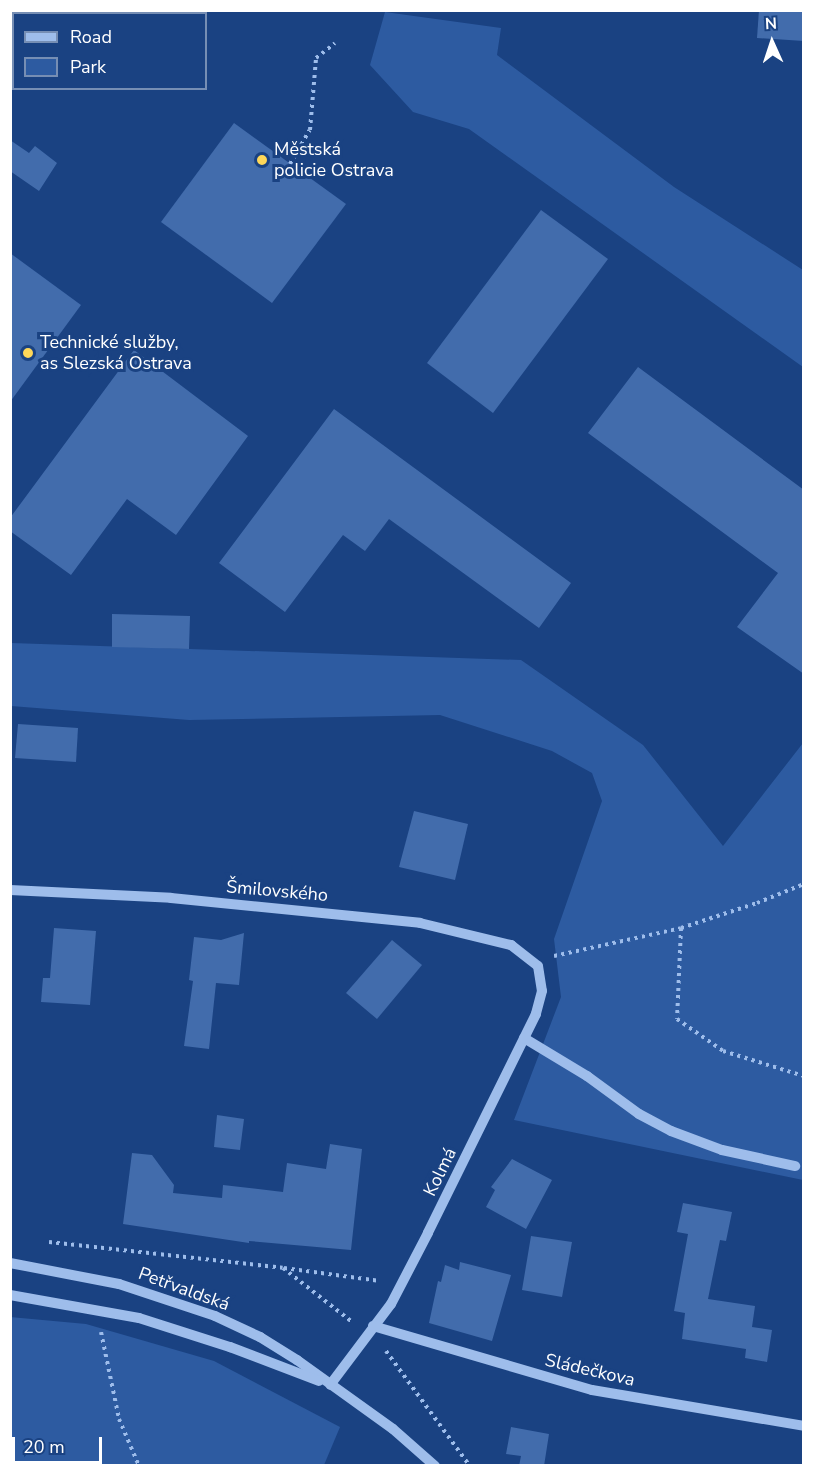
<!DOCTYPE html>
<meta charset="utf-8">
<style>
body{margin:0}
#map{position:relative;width:814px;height:1476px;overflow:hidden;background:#1a4282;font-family:"Nunito Sans",sans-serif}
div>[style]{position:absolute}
.green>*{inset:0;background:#2d5ba1}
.building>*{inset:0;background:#426cac}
.path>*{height:4px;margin-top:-2px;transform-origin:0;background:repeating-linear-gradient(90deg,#9ebdeb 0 3px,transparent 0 7.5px)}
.minor>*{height:10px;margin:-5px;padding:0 5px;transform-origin:5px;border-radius:5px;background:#9ebdeb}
.dots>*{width:16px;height:16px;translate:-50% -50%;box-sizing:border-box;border:3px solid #1a4282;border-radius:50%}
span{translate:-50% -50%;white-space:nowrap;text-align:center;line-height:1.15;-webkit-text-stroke:6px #1a4282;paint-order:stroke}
.poi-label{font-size:18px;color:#fff}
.left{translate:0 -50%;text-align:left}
.street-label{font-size:18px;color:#fff}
.frame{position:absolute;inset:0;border:12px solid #fff;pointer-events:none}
.legend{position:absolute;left:12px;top:12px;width:195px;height:78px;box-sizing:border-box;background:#1a4282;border:2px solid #768eb4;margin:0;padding:8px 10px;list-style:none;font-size:18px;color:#fff}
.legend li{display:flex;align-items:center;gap:12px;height:30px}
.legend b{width:30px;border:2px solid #768eb4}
.north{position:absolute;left:742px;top:12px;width:60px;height:60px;-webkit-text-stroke:4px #1a4282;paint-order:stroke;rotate:357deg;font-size:16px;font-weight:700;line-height:24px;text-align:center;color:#fff}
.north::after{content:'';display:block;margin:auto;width:21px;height:27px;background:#fff;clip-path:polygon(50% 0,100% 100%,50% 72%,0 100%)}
.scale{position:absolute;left:12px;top:1437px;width:90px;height:27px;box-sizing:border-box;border:3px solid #fff;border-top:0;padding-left:8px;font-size:18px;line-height:21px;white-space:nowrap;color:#fff;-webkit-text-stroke:4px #1a4282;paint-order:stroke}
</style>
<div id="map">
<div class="green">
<i style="clip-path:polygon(385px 12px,501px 28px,497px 55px,674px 187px,803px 270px,803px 367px,469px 129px,413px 112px,370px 65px)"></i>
<i style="clip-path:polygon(11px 643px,521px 660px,643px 745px,723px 846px,803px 743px,803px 1180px,514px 1120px,561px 997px,554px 939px,602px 801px,592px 773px,552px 751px,440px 715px,189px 720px,11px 706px)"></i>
<i style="clip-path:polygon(10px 1317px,86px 1324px,214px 1361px,340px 1427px,324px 1465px,11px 1465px)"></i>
</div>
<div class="building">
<i style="clip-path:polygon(759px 10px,804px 10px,804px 41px,757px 38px)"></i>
<i style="clip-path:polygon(234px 123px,346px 204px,272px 303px,161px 222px)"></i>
<i style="clip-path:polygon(10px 140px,29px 153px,35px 146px,57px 163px,39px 191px,10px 171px)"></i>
<i style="clip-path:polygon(541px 210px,608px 259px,493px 413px,427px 363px)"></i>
<i style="clip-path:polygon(10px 253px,81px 305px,10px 402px)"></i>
<i style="clip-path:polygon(134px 350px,248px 436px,176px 535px,127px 499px,71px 575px,10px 531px,10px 518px)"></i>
<i style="clip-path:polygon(638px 367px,804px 490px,804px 674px,737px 627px,778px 573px,588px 433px)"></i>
<i style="clip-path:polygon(334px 409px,571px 583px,539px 628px,389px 519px,365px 551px,343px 535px,285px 612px,219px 563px)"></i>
<i style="clip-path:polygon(112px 614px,190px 616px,189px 649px,112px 647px)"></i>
<i style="clip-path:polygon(18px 724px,78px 728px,76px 762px,15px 758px)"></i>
<i style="clip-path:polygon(414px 811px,468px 824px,455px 880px,399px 867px)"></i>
<i style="clip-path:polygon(54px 928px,96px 931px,90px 1005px,41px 1002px,43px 978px,50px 978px)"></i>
<i style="clip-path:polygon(244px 933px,239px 985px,216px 983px,209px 1049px,184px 1046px,193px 981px,189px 980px,194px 937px,221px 940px)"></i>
<i style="clip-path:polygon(392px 940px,422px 965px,377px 1019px,346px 993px)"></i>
<i style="clip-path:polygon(217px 1115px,244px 1119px,240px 1150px,214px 1147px)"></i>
<i style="clip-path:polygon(330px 1144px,362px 1149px,351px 1250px,249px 1241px,249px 1243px,123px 1224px,132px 1153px,152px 1155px,174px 1185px,173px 1193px,222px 1198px,223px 1185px,283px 1192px,287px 1163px,326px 1169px)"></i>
<i style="clip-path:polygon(512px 1159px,552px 1180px,526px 1229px,486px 1207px,495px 1190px,491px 1187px)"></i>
<i style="clip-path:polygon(683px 1203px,732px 1212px,726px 1241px,720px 1240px,708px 1299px,755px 1306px,752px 1327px,772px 1330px,767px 1362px,745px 1358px,746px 1349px,682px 1339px,685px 1313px,674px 1311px,688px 1234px,677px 1232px)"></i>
<i style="clip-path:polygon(531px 1236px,572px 1242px,562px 1297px,522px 1290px)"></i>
<i style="clip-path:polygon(460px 1262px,511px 1275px,492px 1341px,429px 1323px,438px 1281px,441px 1282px,445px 1265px,459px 1270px)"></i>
<i style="clip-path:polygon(511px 1427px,549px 1434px,544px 1466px,519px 1466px,521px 1456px,506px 1454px)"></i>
</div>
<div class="path">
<i style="left:290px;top:164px;width:39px;rotate:-60deg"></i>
<i style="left:310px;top:130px;width:72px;rotate:-85.2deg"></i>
<i style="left:316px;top:58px;width:24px;rotate:-38deg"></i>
<i style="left:681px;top:928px;width:91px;rotate:92.5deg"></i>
<i style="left:677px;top:1019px;width:56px;rotate:34.8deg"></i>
<i style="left:723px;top:1051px;width:85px;rotate:17.2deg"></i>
<i style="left:554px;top:956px;width:130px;rotate:-12.4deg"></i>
<i style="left:681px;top:928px;width:80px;rotate:-18.2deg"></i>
<i style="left:757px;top:903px;width:51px;rotate:-22deg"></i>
<i style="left:49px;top:1242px;width:235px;rotate:6.3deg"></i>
<i style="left:283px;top:1268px;width:88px;rotate:38deg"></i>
<i style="left:284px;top:1268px;width:97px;rotate:7.7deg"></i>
<i style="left:101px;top:1332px;width:89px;rotate:78.3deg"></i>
<i style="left:119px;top:1419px;width:51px;rotate:66.9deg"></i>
<i style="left:386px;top:1351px;width:142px;rotate:53.9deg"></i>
</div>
<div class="minor">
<i style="left:10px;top:12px;width:62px;rotate:-1.8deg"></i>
<i style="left:10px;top:890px;width:161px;rotate:2.8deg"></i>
<i style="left:171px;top:898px;width:250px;rotate:5.7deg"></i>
<i style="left:420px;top:923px;width:94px;rotate:13.6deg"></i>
<i style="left:511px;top:945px;width:34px;rotate:38deg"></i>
<i style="left:538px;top:966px;width:25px;rotate:81deg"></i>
<i style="left:542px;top:991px;width:24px;rotate:105deg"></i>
<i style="left:536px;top:1014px;width:244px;rotate:116.3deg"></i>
<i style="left:428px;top:1233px;width:80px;rotate:117.5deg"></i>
<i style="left:391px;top:1304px;width:101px;rotate:127deg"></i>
<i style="left:524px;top:1038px;width:74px;rotate:31.1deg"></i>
<i style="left:587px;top:1076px;width:64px;rotate:36.2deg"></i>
<i style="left:639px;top:1114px;width:36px;rotate:28deg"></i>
<i style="left:671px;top:1131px;width:54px;rotate:20.4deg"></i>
<i style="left:722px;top:1150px;width:75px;rotate:12.4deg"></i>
<i style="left:10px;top:1263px;width:111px;rotate:10.9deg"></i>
<i style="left:119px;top:1284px;width:101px;rotate:18.4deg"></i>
<i style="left:215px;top:1316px;width:50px;rotate:25deg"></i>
<i style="left:260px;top:1337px;width:44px;rotate:31.9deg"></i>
<i style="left:297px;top:1360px;width:118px;rotate:35.7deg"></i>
<i style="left:393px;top:1429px;width:56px;rotate:41.4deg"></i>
<i style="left:10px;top:1295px;width:131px;rotate:10.1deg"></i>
<i style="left:139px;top:1318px;width:96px;rotate:17.7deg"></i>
<i style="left:230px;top:1347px;width:95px;rotate:20.9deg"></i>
<i style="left:373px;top:1326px;width:228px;rotate:16.3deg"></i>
<i style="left:592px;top:1390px;width:215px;rotate:9.6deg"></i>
</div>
<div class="dots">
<i style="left:262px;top:160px;background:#fed759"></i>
<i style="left:28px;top:353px;background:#fed759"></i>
</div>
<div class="poi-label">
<span class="left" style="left:274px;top:160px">Městská<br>policie Ostrava</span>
<span class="left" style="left:40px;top:353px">Technické služby,<br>as Slezská Ostrava</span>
</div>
<div class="street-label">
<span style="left:277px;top:891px;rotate:5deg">Šmilovského</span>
<span style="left:440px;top:1172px;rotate:-64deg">Kolmá</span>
<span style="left:184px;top:1289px;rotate:20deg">Petřvaldská</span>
<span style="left:590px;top:1370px;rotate:13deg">Sládečkova</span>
</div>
<div class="frame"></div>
<ul class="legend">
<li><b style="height:8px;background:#9ebdeb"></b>Road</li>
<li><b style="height:16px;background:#2d5ba1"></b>Park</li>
</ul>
<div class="north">N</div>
<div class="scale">20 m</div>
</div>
